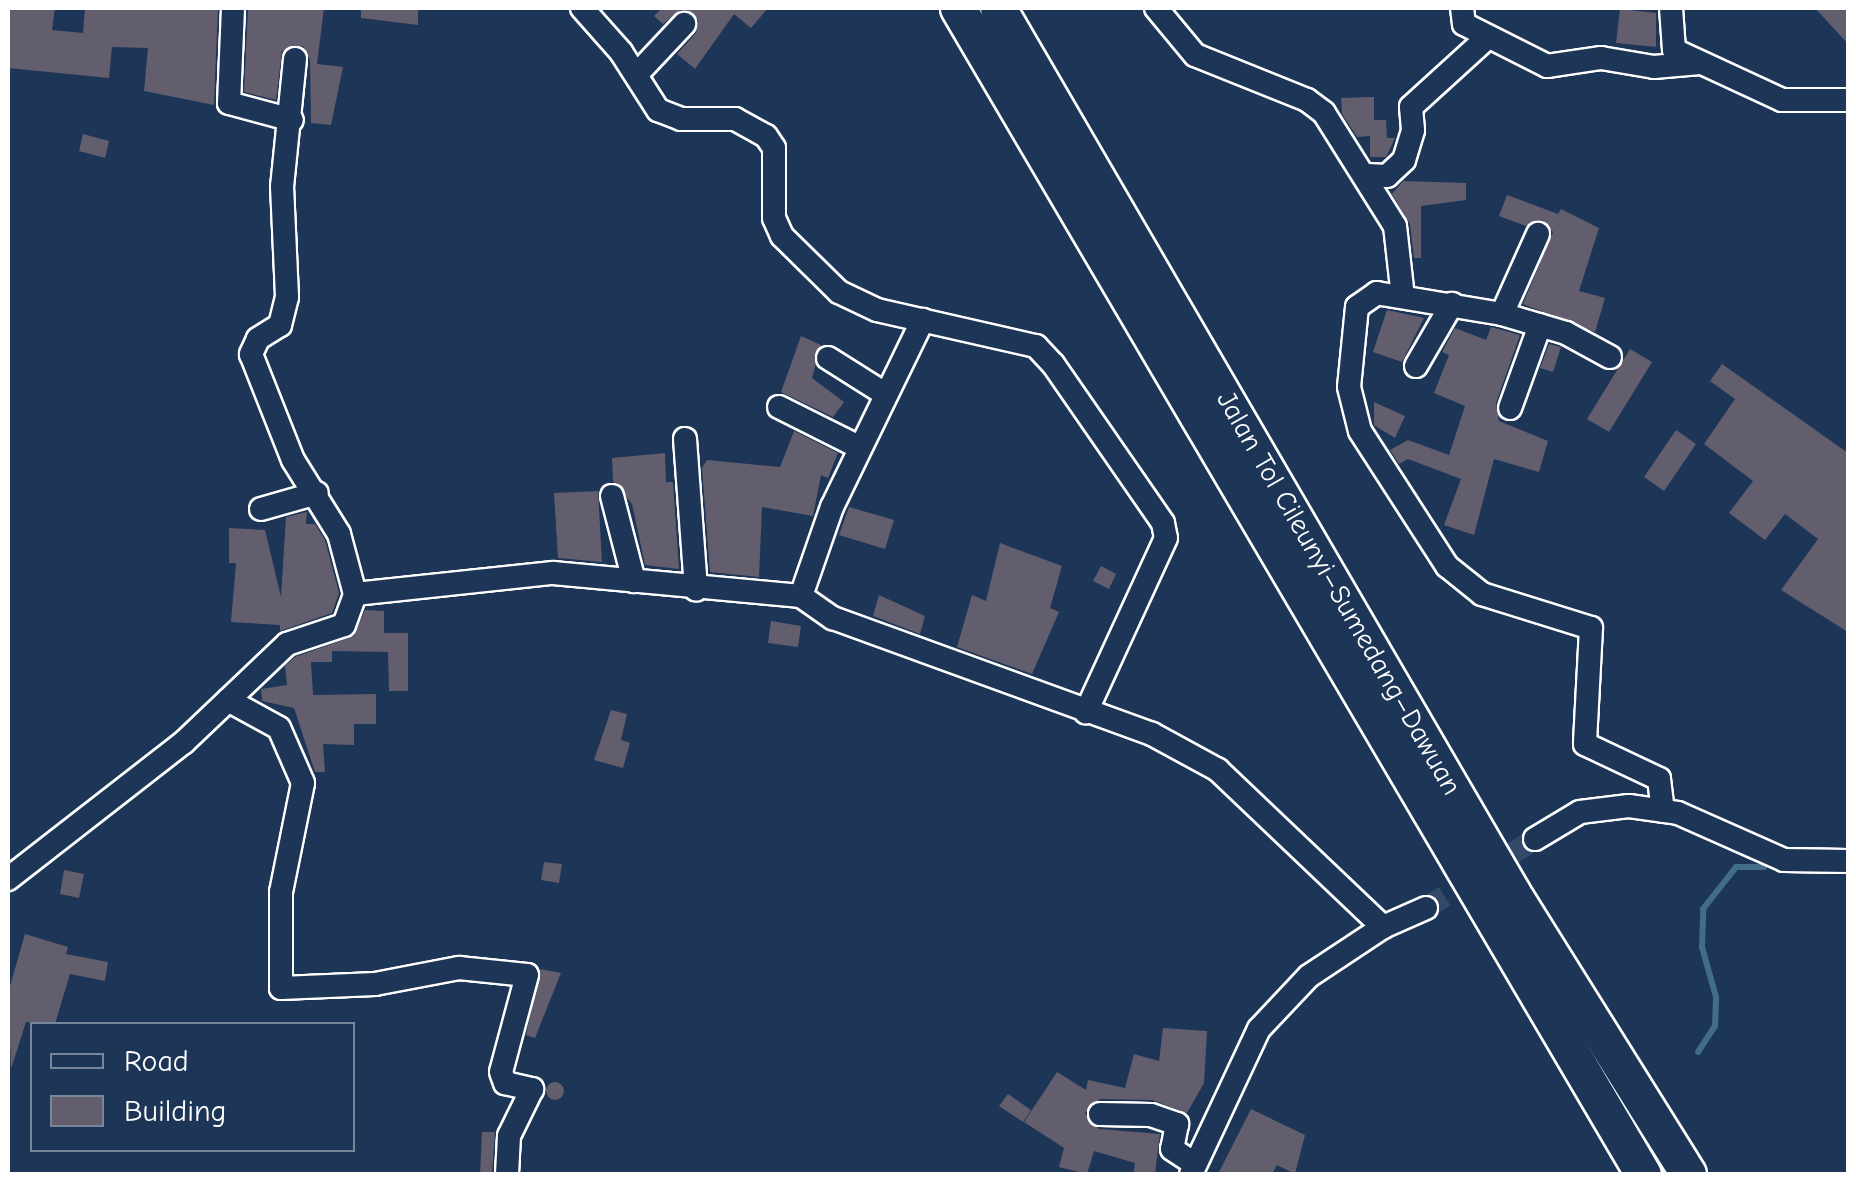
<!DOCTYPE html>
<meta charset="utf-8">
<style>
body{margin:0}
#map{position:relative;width:1856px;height:1182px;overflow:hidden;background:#1d3557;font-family:"Comic Neue",sans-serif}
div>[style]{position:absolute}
.stream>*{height:6px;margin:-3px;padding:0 3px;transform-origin:3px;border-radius:3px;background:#426d88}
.building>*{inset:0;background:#625e6e}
.round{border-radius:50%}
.minor-tunnel>*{height:22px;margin-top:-11px;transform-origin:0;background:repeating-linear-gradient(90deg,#344968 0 22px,transparent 0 33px)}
.roads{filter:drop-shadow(2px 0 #fff) drop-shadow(-2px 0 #fff) drop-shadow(0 2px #fff) drop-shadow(0 -2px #fff)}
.minor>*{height:22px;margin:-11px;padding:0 11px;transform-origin:11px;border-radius:11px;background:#1d3557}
.highway>*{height:35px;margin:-17.5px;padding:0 17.5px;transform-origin:17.5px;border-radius:17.5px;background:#1d3557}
span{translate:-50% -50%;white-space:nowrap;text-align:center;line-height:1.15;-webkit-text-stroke:9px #1d3557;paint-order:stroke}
.street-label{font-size:28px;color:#fff}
.frame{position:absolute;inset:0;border:10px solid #fff;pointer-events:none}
.legend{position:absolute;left:30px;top:1022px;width:325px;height:130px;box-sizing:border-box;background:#1d3557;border:2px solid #77869a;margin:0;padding:12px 18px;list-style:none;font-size:30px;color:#fff}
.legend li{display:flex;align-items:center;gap:20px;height:50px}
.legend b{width:50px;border:2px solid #77869a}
</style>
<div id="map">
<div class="stream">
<i style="left:1698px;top:1052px;width:31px;rotate:-57deg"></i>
<i style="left:1715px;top:1026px;width:29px;rotate:-88deg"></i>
<i style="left:1716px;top:997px;width:52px;rotate:-105.6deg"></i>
<i style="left:1702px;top:947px;width:38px;rotate:-88deg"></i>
<i style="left:1703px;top:909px;width:53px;rotate:-51.8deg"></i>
<i style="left:1736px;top:867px;width:28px"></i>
</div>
<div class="building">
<i style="clip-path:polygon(8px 8px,55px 8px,52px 30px,83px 33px,85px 8px,218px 8px,214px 105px,144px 91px,148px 48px,112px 47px,109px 78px,8px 68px)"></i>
<i style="clip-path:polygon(248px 8px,324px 8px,317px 64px,343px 67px,331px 125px,311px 123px,310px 60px,303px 46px,282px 51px,276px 100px,244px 92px)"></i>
<i style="clip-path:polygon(361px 8px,418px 8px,418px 25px,361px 18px)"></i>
<i style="clip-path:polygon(662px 8px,768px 8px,751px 28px,734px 14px,695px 69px,677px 54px,696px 33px,698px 19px,681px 9px,663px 24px,654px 16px)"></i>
<i style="clip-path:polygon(1815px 8px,1848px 8px,1848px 44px)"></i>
<i style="clip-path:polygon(1620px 9px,1656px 13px,1656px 47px,1616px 43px)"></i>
<i style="clip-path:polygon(1374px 97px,1374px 120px,1386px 120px,1387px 138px,1395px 138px,1386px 157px,1370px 157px,1370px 136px,1357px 137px,1342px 114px,1341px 98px)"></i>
<i style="clip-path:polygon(83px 134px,109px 141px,105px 158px,79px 151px)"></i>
<i style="clip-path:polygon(1403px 181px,1466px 183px,1466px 200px,1421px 206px,1421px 258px,1414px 258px,1410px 224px,1392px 194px)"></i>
<i style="clip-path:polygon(1507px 195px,1558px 214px,1561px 209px,1599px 228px,1579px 291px,1605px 298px,1595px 332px,1523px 304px,1553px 232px,1543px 220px,1526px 226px,1499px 216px)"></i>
<i style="clip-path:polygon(1387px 310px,1424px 318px,1402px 362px,1373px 352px)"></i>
<i style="clip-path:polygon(1491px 327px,1520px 335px,1496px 403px,1499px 421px,1548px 441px,1539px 472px,1494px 459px,1474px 535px,1444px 525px,1461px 479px,1408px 459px,1399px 464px,1390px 450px,1408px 440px,1449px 455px,1465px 406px,1434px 393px,1449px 355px,1442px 352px,1455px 328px,1486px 340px)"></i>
<i style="clip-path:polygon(801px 336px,821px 345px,812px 378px,844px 402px,833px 417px,781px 392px)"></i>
<i style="clip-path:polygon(1549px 344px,1561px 347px,1553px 372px,1540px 368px)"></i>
<i style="clip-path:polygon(1630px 349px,1652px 362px,1609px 432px,1587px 419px)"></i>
<i style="clip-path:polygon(1722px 364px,1848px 453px,1848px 632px,1781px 590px,1818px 539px,1785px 514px,1765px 540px,1729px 513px,1753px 481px,1704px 444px,1735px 399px,1710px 381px)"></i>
<i style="clip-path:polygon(1374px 402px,1405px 416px,1395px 438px,1374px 425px)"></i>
<i style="clip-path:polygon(1676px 430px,1696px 444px,1664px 491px,1644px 477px)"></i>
<i style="clip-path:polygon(794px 431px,838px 453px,828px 478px,821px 475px,813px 516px,762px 507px,759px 577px,710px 572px,702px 468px,707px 460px,780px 467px)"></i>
<i style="clip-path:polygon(665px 453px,666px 482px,673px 482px,679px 569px,645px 565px,632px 504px,613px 481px,612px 458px)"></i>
<i style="clip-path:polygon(598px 491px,602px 562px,558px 558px,554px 493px)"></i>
<i style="clip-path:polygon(849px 507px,894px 520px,885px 549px,839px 535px)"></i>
<i style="clip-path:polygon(307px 512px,306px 524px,315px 524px,325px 540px,339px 593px,332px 613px,280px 631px,280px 625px,231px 622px,236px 563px,229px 563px,229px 528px,265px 530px,281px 597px,286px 517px)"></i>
<i style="clip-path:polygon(1000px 543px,1062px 566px,1050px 608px,1059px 612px,1032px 674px,957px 647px,972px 595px,986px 601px)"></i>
<i style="clip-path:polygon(1101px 566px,1116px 574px,1109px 589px,1093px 581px)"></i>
<i style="clip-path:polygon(879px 595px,925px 616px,920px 634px,873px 616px)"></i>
<i style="clip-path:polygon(365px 610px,384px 611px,384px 633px,408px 633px,408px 691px,389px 691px,388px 652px,332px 651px,332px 662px,311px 662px,313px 695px,376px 694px,376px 724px,354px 724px,354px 745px,323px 744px,325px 772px,315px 772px,294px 708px,262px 701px,261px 689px,287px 685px,285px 666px,295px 657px,354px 636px)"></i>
<i style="clip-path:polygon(771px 621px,801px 626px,798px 647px,768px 643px)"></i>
<i style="clip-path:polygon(611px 710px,627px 714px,621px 740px,630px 743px,623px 768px,594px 760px)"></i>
<i style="clip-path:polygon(544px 862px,562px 864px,559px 883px,541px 880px)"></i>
<i style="clip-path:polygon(64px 870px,84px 874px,79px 898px,60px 894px)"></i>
<i style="clip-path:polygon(25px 934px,68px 947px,66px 954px,108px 962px,105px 981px,70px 974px,55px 1024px,26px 1022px,11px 1069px,8px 993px)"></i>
<i style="clip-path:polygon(540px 969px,561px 973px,535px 1038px,526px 1035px)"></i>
<i style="clip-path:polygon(1163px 1028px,1207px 1031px,1204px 1083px,1187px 1113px,1152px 1100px,1100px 1099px,1085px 1113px,1099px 1129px,1160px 1134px,1155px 1174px,1133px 1174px,1135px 1163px,1094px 1151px,1087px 1174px,1059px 1167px,1064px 1148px,1024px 1122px,1057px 1072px,1086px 1090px,1088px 1080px,1125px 1088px,1134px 1054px,1159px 1061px)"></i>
<i class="round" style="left:546px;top:1082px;width:18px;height:18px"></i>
<i style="clip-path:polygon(1008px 1094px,1031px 1110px,1023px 1122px,999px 1106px)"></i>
<i style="clip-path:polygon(1251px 1109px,1305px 1135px,1295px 1174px,1277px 1165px,1272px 1174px,1218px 1174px)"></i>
<i style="clip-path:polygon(482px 1132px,495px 1132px,492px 1174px,480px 1174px)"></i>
</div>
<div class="minor-tunnel">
<i style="left:1426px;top:908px;width:129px;rotate:-32.3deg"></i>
</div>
<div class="roads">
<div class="minor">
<i style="left:233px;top:8px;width:95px;rotate:92.4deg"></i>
<i style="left:229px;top:103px;width:65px;rotate:15.1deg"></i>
<i style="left:582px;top:8px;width:59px;rotate:48.4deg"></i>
<i style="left:621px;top:52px;width:69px;rotate:57.5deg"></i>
<i style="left:658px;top:110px;width:25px;rotate:21deg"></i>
<i style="left:681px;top:119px;width:54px"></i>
<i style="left:735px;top:119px;width:35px;rotate:29deg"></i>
<i style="left:766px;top:136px;width:14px;rotate:56deg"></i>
<i style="left:774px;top:148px;width:70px;rotate:90deg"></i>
<i style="left:774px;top:218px;width:20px;rotate:66deg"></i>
<i style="left:782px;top:236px;width:80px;rotate:44.5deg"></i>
<i style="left:839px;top:292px;width:42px;rotate:25.3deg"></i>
<i style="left:877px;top:310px;width:163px;rotate:12.8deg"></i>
<i style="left:1036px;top:346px;width:25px;rotate:47deg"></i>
<i style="left:1053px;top:364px;width:193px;rotate:55.3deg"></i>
<i style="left:1163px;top:523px;width:15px;rotate:79deg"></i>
<i style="left:1166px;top:538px;width:192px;rotate:114.7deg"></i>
<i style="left:1156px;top:8px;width:61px;rotate:50.3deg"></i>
<i style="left:1195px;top:55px;width:121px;rotate:21.9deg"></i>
<i style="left:1307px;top:100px;width:21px;rotate:37deg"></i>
<i style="left:1324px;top:113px;width:133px;rotate:57.9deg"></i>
<i style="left:1395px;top:226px;width:71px;rotate:83.6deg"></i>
<i style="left:1462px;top:8px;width:16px;rotate:83deg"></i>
<i style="left:1464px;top:24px;width:93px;rotate:26.8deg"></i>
<i style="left:1547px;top:66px;width:55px;rotate:-8.4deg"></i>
<i style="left:1601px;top:58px;width:54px;rotate:9.6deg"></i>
<i style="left:1654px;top:67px;width:46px;rotate:-5deg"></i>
<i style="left:1671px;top:8px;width:42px;rotate:85.9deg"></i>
<i style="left:1674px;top:50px;width:119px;rotate:24.8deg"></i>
<i style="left:1782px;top:100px;width:66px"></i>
<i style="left:295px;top:59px;width:128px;rotate:95.8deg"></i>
<i style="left:282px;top:186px;width:111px;rotate:87.4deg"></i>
<i style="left:287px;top:297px;width:29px;rotate:104deg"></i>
<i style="left:280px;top:325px;width:26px;rotate:148deg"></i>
<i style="left:258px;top:339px;width:17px;rotate:115deg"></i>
<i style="left:251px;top:354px;width:114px;rotate:68.4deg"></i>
<i style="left:293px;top:460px;width:87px;rotate:58.1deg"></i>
<i style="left:339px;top:534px;width:62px;rotate:75.1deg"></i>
<i style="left:637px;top:74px;width:69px;rotate:-46.8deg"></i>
<i style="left:1367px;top:175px;width:20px;rotate:3deg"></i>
<i style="left:1387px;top:176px;width:23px;rotate:-43deg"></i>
<i style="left:1404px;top:160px;width:31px;rotate:-73deg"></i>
<i style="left:1413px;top:130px;width:23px;rotate:-95deg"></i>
<i style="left:1411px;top:107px;width:104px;rotate:-42.3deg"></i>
<i style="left:1502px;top:314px;width:88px;rotate:-65.8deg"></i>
<i style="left:1610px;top:357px;width:50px;rotate:-151.4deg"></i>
<i style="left:1566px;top:333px;width:67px;rotate:-163.5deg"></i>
<i style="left:1502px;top:314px;width:127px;rotate:-170.5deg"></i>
<i style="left:1377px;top:293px;width:24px;rotate:145deg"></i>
<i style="left:1357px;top:307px;width:80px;rotate:95.7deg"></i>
<i style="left:1349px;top:387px;width:45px;rotate:76deg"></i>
<i style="left:1360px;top:431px;width:161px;rotate:57.2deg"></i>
<i style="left:1447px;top:566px;width:45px;rotate:38.7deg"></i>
<i style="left:1482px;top:594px;width:114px;rotate:17.3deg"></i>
<i style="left:1591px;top:628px;width:116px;rotate:93deg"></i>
<i style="left:1585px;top:744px;width:82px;rotate:25.3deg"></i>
<i style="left:1659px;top:779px;width:32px;rotate:83deg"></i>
<i style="left:828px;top:358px;width:67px;rotate:32.3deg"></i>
<i style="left:1416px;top:366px;width:72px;rotate:-59.9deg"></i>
<i style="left:779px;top:407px;width:89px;rotate:26.6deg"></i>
<i style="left:1510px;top:408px;width:88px;rotate:-70.1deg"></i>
<i style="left:685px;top:439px;width:151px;rotate:85.8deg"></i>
<i style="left:612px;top:496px;width:88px;rotate:75.5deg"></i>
<i style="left:261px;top:509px;width:58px;rotate:-15.9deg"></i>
<i style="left:801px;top:596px;width:94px;rotate:-70.8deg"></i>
<i style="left:832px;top:507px;width:208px;rotate:-64.1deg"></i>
<i style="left:228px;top:700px;width:58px;rotate:28.8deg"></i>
<i style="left:279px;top:728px;width:60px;rotate:66.4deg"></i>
<i style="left:303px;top:783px;width:111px;rotate:101.4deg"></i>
<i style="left:281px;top:892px;width:96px;rotate:90deg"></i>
<i style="left:281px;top:988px;width:94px;rotate:-2.4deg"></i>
<i style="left:375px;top:984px;width:86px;rotate:-10.8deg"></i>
<i style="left:459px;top:968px;width:68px;rotate:5.9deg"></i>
<i style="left:527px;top:975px;width:100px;rotate:105deg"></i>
<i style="left:501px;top:1072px;width:12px;rotate:70deg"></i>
<i style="left:505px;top:1083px;width:28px;rotate:13deg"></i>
<i style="left:532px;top:1089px;width:52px;rotate:116.1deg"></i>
<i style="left:509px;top:1136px;width:38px;rotate:93deg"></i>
<i style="left:1535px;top:839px;width:52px;rotate:-31deg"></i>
<i style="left:1580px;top:812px;width:49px;rotate:-7deg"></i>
<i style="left:1629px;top:806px;width:49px;rotate:8.1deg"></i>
<i style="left:1678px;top:813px;width:116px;rotate:23.9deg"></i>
<i style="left:1784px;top:860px;width:64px;rotate:0.9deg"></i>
<i style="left:8px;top:879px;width:222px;rotate:-37.9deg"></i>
<i style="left:183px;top:743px;width:144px;rotate:-43.6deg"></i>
<i style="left:287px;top:644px;width:60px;rotate:-18.4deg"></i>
<i style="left:344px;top:625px;width:33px;rotate:-70deg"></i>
<i style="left:355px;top:594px;width:199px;rotate:-6.1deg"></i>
<i style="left:553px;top:573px;width:249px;rotate:5.3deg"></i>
<i style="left:801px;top:596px;width:39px;rotate:35deg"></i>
<i style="left:833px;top:618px;width:339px;rotate:20deg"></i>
<i style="left:1152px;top:734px;width:75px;rotate:28.6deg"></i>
<i style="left:1218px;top:770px;width:228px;rotate:43.6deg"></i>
<i style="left:1100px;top:1114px;width:51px;rotate:1.1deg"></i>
<i style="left:1151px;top:1115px;width:28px;rotate:19deg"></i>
<i style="left:1177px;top:1124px;width:25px;rotate:101deg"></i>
<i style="left:1172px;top:1149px;width:27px;rotate:33deg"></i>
<i style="left:1191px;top:1174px;width:160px;rotate:-64.9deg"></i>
<i style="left:1259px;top:1029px;width:73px;rotate:-46.7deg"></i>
<i style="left:1309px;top:976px;width:89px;rotate:-33.5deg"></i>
<i style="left:1383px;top:927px;width:47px;rotate:-23.8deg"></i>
</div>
<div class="highway">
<i style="left:958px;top:8px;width:1352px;rotate:59.57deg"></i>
<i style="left:998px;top:8px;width:1023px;rotate:59.82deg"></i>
<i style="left:1512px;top:892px;width:332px;rotate:58deg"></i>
</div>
</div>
<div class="street-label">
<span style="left:1339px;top:593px;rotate:60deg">Jalan Tol Cileunyi–Sumedang–Dawuan</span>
</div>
<div class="frame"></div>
<ul class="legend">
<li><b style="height:12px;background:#1d3557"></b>Road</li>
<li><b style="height:28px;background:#625e6e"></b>Building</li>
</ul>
</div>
